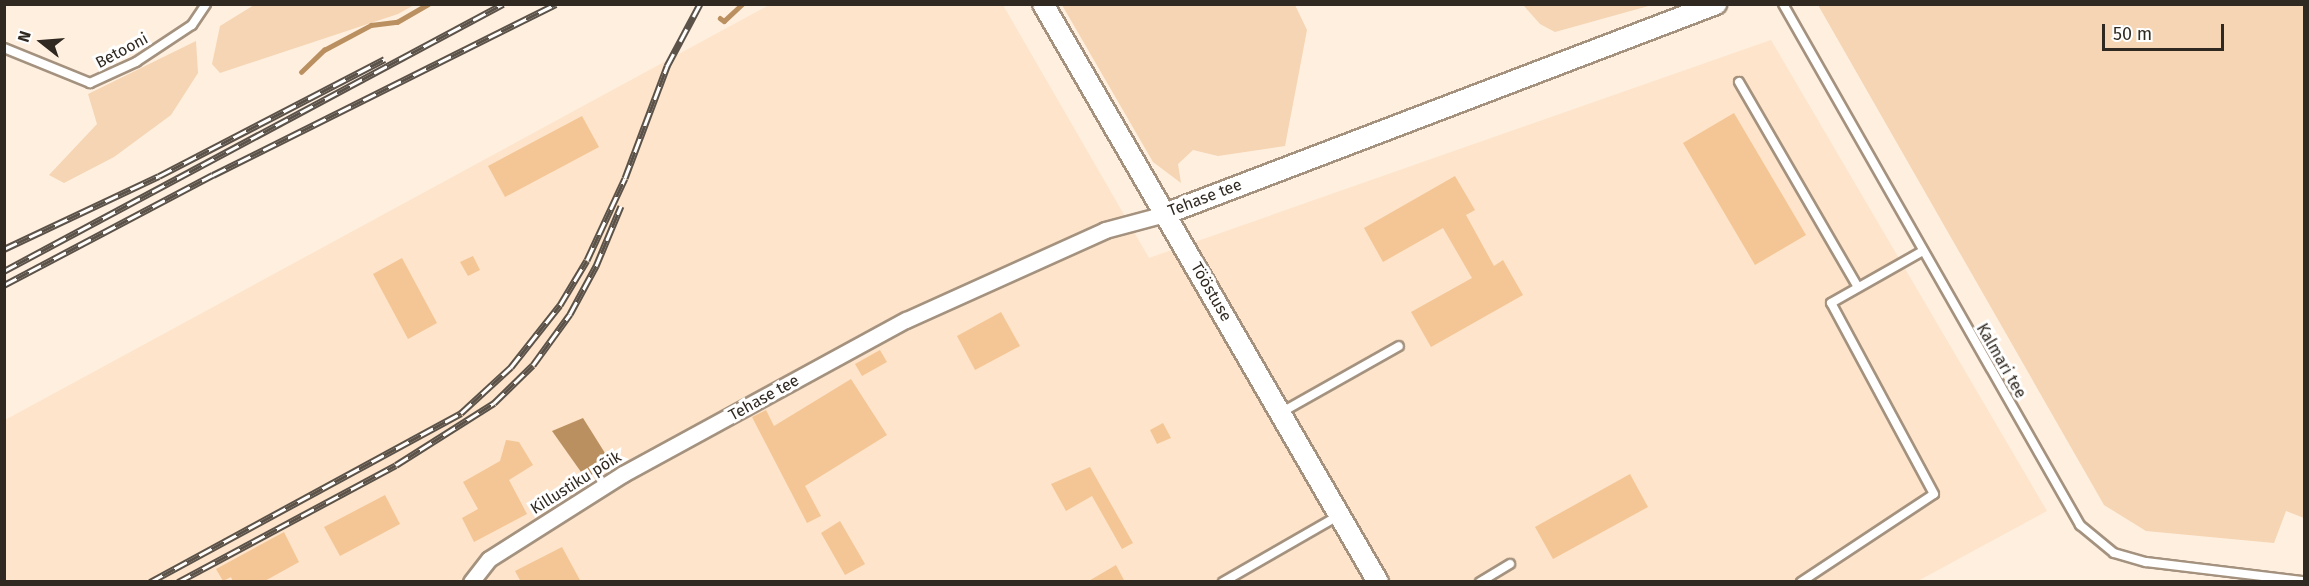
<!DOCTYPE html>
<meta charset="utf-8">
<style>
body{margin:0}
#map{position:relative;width:2309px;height:586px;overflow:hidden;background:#ffefdf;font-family:"Fira Sans",sans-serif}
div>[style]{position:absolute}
.built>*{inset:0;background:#fde4ca}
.green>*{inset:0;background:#f5d5b3}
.water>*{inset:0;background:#bb9060}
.stream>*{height:4.5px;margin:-2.25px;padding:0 2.25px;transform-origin:2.25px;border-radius:2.25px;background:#bb9060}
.building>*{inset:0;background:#f4c695}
.roads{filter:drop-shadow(2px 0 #a4927f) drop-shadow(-2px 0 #a4927f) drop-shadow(0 2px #a4927f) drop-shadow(0 -2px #a4927f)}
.service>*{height:8px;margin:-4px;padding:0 4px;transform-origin:4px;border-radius:4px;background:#fff}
.minor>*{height:15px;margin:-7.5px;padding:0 7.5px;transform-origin:7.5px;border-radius:7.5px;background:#fff}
.tertiary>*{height:20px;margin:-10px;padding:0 10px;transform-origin:10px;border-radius:10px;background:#fff}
.rail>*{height:7px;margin-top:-3.5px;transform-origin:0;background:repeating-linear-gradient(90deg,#fff 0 14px,#5b5249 0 28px);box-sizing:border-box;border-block:2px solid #5b5249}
span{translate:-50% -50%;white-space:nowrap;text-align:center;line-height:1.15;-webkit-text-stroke:6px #fff;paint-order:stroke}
.street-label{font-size:16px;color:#302921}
.frame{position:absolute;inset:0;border:6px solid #302921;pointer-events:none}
.north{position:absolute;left:12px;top:12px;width:60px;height:60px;-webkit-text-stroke:4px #fff;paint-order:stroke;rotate:287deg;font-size:16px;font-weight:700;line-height:24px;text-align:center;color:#302921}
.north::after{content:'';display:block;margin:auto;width:21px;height:27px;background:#302921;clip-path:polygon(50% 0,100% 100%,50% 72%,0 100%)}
.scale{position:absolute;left:2102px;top:24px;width:122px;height:27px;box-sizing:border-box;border:3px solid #302921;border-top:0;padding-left:8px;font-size:18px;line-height:21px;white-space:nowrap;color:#302921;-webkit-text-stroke:4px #fff;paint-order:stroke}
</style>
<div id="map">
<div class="built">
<i style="clip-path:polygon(771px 4px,1003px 5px,1149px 258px,1771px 40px,2047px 511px,1916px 582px,5px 582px,5px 420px)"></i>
</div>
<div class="green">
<i style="clip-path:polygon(254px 5px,254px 4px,414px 5px,398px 14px,220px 73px,212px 64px,220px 26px)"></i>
<i style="clip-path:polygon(1062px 5px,1295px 5px,1307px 30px,1285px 146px,1218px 156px,1193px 150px,1178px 164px,1181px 183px,1153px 162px)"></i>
<i style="clip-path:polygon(1523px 5px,1652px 5px,1555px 32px,1540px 24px)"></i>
<i style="clip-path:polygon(1818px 5px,2304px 5px,2304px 518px,2286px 511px,2274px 543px,2146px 531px,2104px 505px)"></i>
<i style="clip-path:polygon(196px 41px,198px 73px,171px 115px,114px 157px,64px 183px,49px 175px,97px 124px,88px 94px)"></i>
</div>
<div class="water">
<i style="clip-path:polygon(583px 418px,610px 461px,586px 479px,552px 431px)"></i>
</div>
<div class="stream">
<i style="left:720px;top:18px;width:5px;rotate:37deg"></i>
<i style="left:724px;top:21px;width:25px;rotate:-43deg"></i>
<i style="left:301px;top:72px;width:32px;rotate:-44deg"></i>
<i style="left:324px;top:50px;width:53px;rotate:-28deg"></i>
<i style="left:371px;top:25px;width:26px;rotate:-7deg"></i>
<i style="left:397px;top:22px;width:36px;rotate:-30deg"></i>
</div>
<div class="building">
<i style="clip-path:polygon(1734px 113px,1806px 235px,1755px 265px,1683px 143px)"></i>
<i style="clip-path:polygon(582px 116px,599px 147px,505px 197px,488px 166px)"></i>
<i style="clip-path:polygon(1455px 176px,1475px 210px,1466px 215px,1494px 266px,1503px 260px,1523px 295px,1431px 347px,1411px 312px,1472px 278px,1443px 228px,1383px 262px,1364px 228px)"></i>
<i style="clip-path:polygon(473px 256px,480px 270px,468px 276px,460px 262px)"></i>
<i style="clip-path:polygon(402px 258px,437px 323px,408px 339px,373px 274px)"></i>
<i style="clip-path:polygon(1001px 312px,1020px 346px,975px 370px,957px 336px)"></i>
<i style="clip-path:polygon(880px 350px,887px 362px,862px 376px,855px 364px)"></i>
<i style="clip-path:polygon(851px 379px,887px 435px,805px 486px,821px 516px,807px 523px,752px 417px,766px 410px,774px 426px)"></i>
<i style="clip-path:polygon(1163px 423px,1171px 438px,1157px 444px,1150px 430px)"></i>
<i style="clip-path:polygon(506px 440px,519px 442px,533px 465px,509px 480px,527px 514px,474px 542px,462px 518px,478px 509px,463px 482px,500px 461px)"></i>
<i style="clip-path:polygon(1090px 467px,1133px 543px,1122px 549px,1092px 496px,1066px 511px,1051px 484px)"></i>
<i style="clip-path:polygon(1630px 474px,1648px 507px,1553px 559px,1535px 527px)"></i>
<i style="clip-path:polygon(385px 495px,400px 524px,340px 556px,324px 527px)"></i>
<i style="clip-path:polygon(840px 521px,865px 564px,845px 575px,821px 533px)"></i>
<i style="clip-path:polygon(284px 532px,299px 562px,263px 582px,233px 582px,231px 577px,223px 581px,216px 569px)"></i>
<i style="clip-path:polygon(562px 547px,581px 582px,521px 582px,515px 571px)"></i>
<i style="clip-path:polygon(1116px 565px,1125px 582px,1087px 582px)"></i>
</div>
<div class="roads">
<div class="service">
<i style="left:1783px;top:4px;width:600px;rotate:60.31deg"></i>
<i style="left:2080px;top:525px;width:44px;rotate:39.5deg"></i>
<i style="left:2114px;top:553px;width:33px;rotate:16deg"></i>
<i style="left:2146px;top:562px;width:159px;rotate:6.9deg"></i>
<i style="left:4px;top:48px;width:93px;rotate:22.1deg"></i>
<i style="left:90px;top:83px;width:51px;rotate:-24.5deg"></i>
<i style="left:136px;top:62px;width:67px;rotate:-33.5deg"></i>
<i style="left:192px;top:25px;width:25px;rotate:-56deg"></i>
<i style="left:1739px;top:82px;width:237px;rotate:59.9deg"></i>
<i style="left:1282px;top:412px;width:134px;rotate:-29.4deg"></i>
<i style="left:1223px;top:582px;width:133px;rotate:-29.9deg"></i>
<i style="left:1480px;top:582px;width:35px;rotate:-31deg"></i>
<i style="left:1801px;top:582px;width:159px;rotate:-33.5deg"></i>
<i style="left:1934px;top:494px;width:217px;rotate:-118.3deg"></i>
<i style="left:1831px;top:303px;width:106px;rotate:-29.5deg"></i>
</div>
<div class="minor">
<i style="left:471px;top:582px;width:29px;rotate:-52deg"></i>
<i style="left:489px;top:559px;width:159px;rotate:-32.4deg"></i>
<i style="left:623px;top:474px;width:322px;rotate:-28.6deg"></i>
<i style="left:906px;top:320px;width:218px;rotate:-24.3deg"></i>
<i style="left:1105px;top:230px;width:62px;rotate:-14.9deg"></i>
</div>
<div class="tertiary">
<i style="left:1043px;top:4px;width:668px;rotate:59.9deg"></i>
<i style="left:1165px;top:214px;width:590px;rotate:-20.86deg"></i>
</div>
</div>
<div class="rail">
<i style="left:4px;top:249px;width:171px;rotate:-25.2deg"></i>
<i style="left:159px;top:176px;width:254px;rotate:-27.4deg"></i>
<i style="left:4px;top:271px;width:566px;rotate:-28.15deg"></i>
<i style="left:4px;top:285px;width:236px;rotate:-27.8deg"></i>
<i style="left:213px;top:175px;width:383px;rotate:-26.5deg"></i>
<i style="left:150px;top:582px;width:354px;rotate:-28.5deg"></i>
<i style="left:461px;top:413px;width:68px;rotate:-42.6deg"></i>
<i style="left:511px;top:367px;width:79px;rotate:-51.7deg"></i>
<i style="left:560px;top:305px;width:52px;rotate:-59deg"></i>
<i style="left:587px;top:260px;width:90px;rotate:-65.1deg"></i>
<i style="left:625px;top:178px;width:120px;rotate:-69.4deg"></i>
<i style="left:667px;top:66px;width:70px;rotate:-62deg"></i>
<i style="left:178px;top:582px;width:247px;rotate:-28.2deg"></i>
<i style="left:396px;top:465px;width:116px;rotate:-32.3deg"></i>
<i style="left:494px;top:403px;width:54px;rotate:-44.3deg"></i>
<i style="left:533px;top:365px;width:63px;rotate:-54deg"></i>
<i style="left:570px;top:314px;width:55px;rotate:-61.6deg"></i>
<i style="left:596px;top:266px;width:65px;rotate:-67.4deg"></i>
</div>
<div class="street-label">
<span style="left:122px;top:51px;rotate:-28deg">Betooni</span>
<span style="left:1205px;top:198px;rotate:-21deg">Tehase tee</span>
<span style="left:1211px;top:292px;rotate:60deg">Tööstuse</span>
<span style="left:2001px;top:361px;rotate:60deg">Kalmari tee</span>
<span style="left:764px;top:398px;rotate:-29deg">Tehase tee</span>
<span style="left:576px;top:483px;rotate:-32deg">Killustiku põik</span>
</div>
<div class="frame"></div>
<div class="north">N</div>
<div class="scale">50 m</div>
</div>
